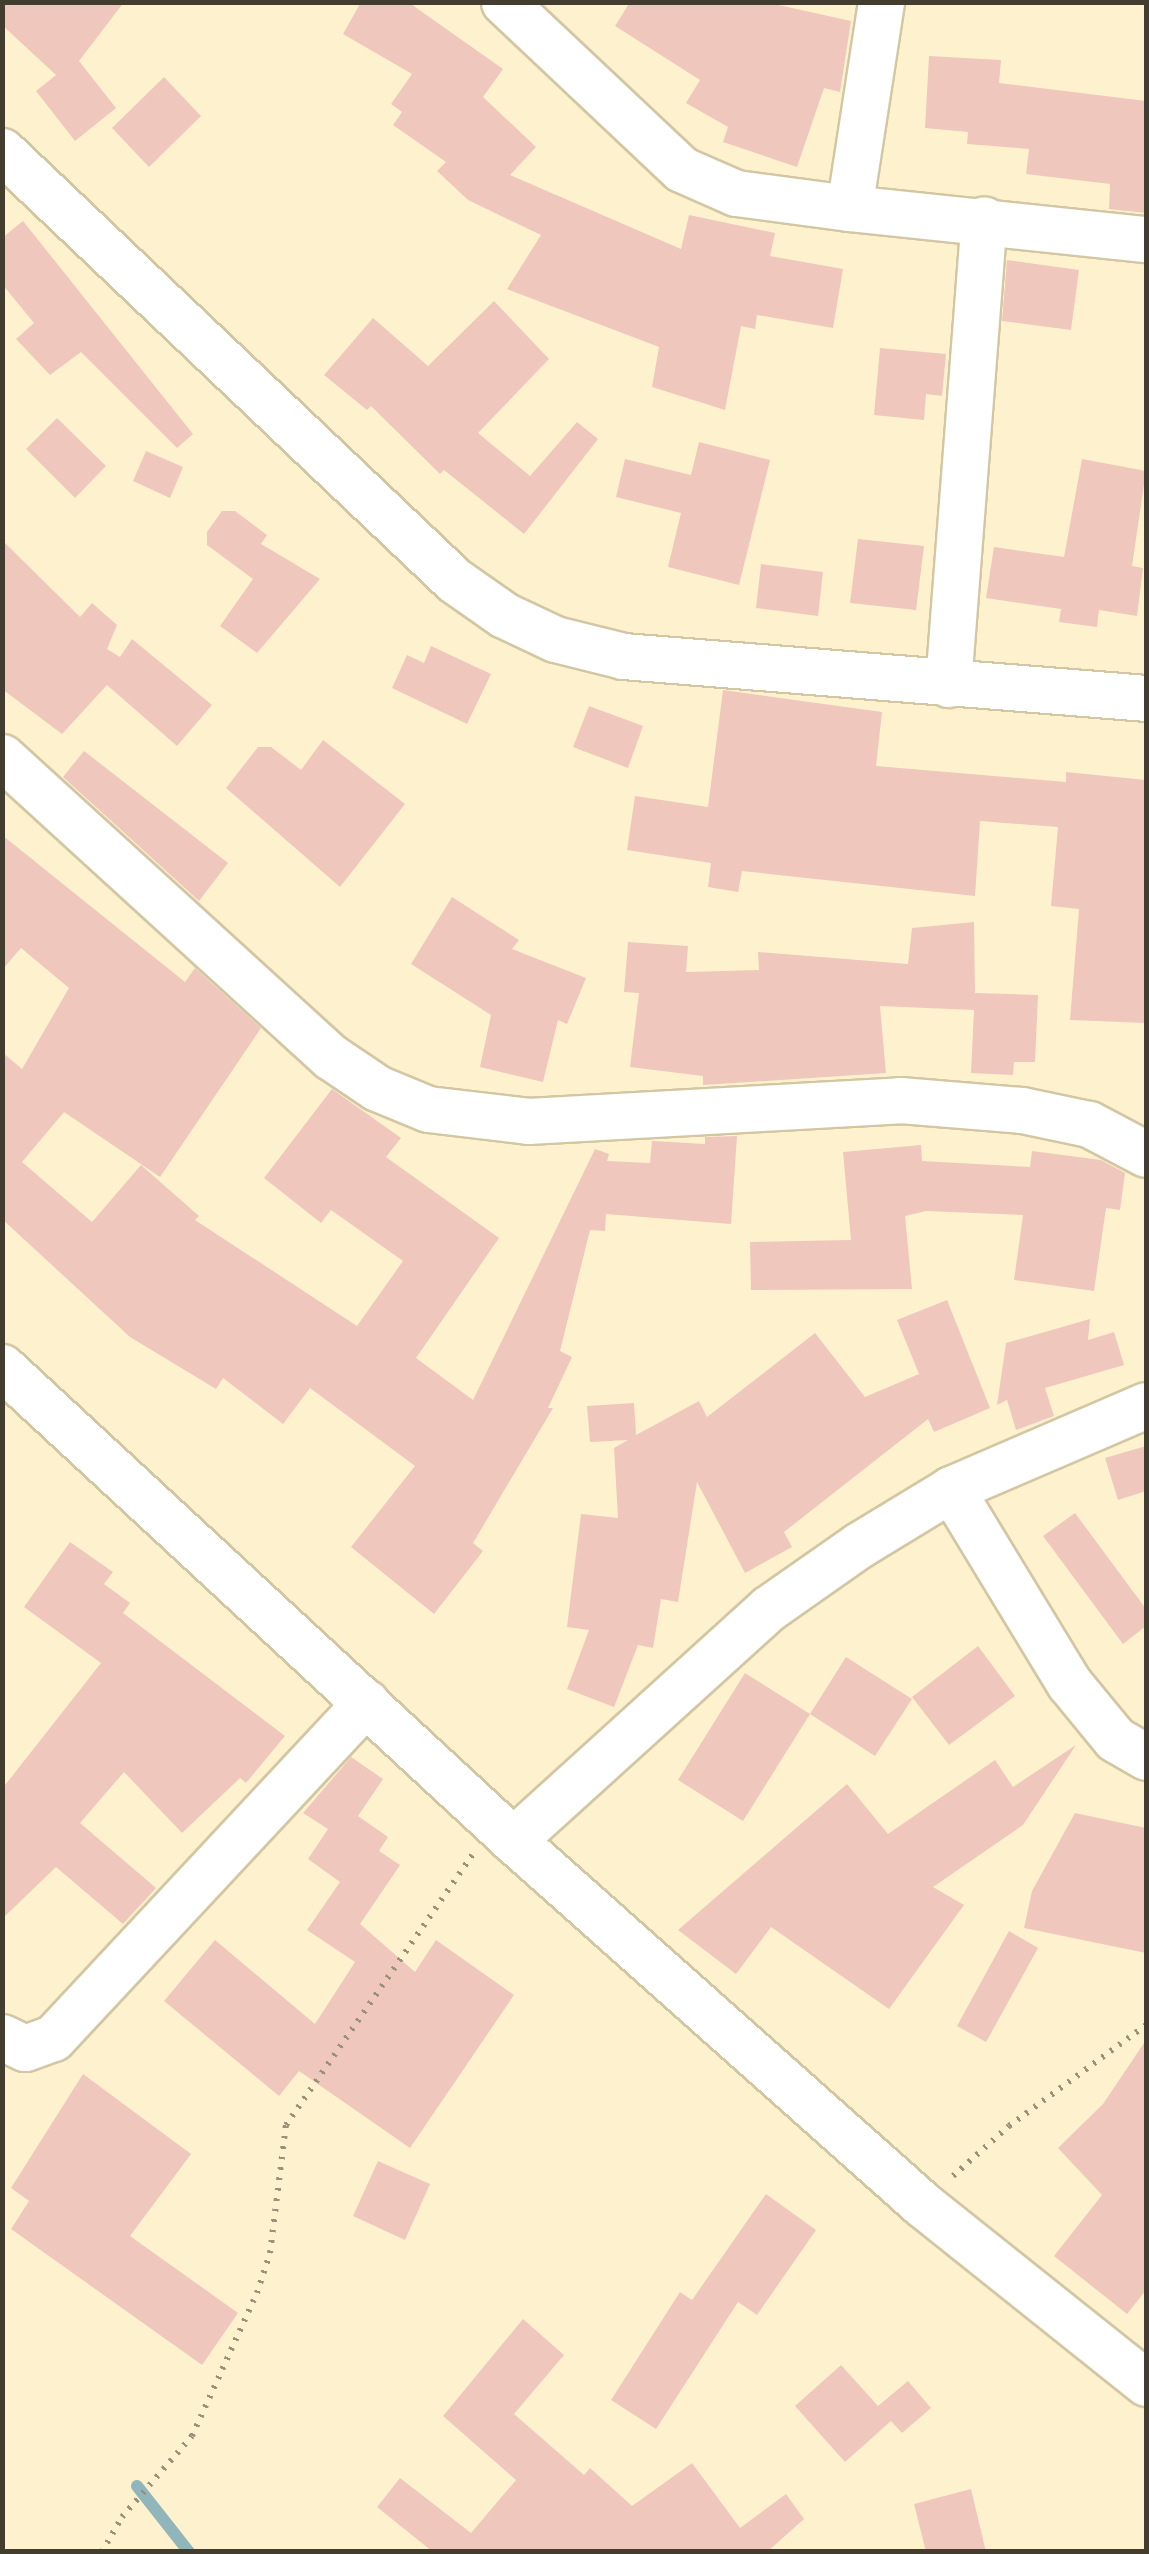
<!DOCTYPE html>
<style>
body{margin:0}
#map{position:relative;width:1149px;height:2554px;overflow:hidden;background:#fef2ce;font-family:Roboto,sans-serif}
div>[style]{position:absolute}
.stream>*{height:12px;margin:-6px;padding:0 6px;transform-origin:6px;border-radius:6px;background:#90b5bb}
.building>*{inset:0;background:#f0c7bd}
.path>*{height:6px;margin-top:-3px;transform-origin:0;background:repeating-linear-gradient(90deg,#999178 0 2.5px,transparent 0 10.5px)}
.roads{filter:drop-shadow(2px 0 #d2c6a3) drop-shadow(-2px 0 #d2c6a3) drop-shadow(0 2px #d2c6a3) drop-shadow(0 -2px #d2c6a3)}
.minor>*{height:45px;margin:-22.5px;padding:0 22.5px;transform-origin:22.5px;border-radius:22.5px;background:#fff}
span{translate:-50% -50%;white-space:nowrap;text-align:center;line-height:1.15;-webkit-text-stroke:9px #fff;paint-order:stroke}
.frame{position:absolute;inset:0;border:5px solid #423d2e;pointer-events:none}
</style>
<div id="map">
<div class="stream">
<i style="left:137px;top:2486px;width:84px;rotate:51.8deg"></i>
</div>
<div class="building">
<i style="clip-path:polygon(2px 2px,124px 2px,79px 61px,116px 108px,75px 141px,36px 91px,56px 75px,2px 25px)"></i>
<i style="clip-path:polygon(361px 2px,408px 2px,503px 69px,483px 97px,536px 147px,510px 175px,681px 249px,689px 215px,775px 233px,770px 256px,843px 269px,833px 328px,757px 315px,755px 329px,741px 326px,725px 410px,652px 387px,659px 347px,507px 289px,541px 235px,468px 200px,437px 171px,446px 162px,393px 125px,402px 112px,391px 104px,412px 74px,343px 34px)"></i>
<i style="clip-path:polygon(630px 2px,765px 2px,851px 21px,840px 92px,824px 88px,797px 167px,723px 142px,728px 127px,686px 103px,700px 80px,615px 26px)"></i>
<i style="clip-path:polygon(929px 56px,1001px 60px,999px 83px,1146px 101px,1146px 213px,1109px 209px,1110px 184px,1026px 174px,1029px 149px,967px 144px,968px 132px,925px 128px)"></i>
<i style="clip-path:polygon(164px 77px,201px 116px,149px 167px,112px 128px)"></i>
<i style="clip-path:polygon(23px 221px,193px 434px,177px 448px,81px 352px,50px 375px,16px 339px,34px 323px,2px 284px,2px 238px)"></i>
<i style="clip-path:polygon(1007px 260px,1079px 270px,1071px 330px,1002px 321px)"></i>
<i style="clip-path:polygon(494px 301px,549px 359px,478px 433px,530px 476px,577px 422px,598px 439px,524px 534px,444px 470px,440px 474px,371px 406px,367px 410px,324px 375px,373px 318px,428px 366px)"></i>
<i style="clip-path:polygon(880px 348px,946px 354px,942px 396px,926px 394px,924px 420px,874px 415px)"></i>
<i style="clip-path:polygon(57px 418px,106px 466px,75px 498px,26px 449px)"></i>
<i style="clip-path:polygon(699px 442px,770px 460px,739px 585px,668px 567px,681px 513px,616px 497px,625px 459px,691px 475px)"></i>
<i style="clip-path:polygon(146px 451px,183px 467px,170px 498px,133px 481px)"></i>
<i style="clip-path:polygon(1082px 459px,1146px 471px,1132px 566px,1143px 568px,1137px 616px,1099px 610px,1097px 627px,1059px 622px,1061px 609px,986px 598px,994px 547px,1064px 557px)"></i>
<i style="clip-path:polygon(222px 511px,235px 511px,267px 535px,261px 544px,320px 579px,257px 653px,220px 626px,253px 579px,207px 545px,207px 532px)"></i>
<i style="clip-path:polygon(858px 539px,924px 546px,916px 610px,850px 603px)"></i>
<i style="clip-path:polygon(2px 540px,80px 617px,92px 603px,117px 625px,107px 649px,120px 657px,132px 639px,212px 705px,177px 746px,107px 685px,62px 734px,2px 689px)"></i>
<i style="clip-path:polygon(761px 564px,823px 572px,818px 616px,756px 608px)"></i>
<i style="clip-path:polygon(431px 646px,491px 674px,467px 724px,392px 688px,407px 655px,424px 663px)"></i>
<i style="clip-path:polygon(723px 690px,882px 712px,876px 766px,1066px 782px,1066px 772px,1146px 780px,1146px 1023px,1070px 1020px,1079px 909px,1051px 906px,1058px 827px,980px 821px,975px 896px,742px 871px,738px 892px,708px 887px,711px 863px,627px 850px,635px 796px,708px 807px)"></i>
<i style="clip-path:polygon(589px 706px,643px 726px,628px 768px,573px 747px)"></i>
<i style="clip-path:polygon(323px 740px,405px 804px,340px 887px,226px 788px,258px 747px,271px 747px,301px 770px)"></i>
<i style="clip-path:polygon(84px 751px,228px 863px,199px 901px,63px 777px)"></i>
<i style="clip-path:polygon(2px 835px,185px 982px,195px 968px,261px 1028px,160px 1177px,64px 1112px,22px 1162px,92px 1222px,141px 1165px,199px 1216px,195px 1220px,357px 1326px,403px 1261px,331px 1210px,321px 1223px,264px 1178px,332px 1089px,401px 1138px,386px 1157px,499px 1238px,416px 1358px,473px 1400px,595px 1149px,609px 1154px,607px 1161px,650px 1163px,652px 1141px,705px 1144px,705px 1137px,737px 1136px,731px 1224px,606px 1214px,605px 1231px,590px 1230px,560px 1351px,572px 1357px,548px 1408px,553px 1408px,473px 1543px,483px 1551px,434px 1614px,351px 1547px,415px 1466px,310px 1388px,283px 1424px,223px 1378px,216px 1389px,130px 1337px,2px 1219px,2px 1052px,22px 1069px,69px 988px,21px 948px,2px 970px)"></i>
<i style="clip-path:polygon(452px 897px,519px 940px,512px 949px,586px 978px,567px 1024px,558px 1020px,543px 1082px,480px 1067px,491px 1015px,411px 964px)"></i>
<i style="clip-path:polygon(974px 922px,975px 993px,1038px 995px,1035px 1062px,1014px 1062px,1013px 1075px,971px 1073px,974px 1010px,880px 1006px,886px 1073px,703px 1085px,703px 1076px,630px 1067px,639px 993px,624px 992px,628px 942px,688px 946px,686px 972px,759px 970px,758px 952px,908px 964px,912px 928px)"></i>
<i style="clip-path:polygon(921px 1145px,922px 1161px,1030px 1167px,1032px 1151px,1101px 1160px,1125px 1173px,1120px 1210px,1106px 1208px,1094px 1291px,1014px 1280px,1023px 1215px,926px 1211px,905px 1216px,912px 1289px,751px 1290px,750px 1242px,851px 1240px,843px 1152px)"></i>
<i style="clip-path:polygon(947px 1300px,990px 1408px,934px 1432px,928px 1419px,784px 1532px,792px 1547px,745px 1573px,697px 1482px,678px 1602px,661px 1599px,653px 1648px,638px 1645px,614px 1707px,567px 1689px,589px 1630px,567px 1627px,581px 1514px,618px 1518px,614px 1448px,628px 1440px,590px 1442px,587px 1406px,634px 1403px,636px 1435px,699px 1401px,707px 1417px,815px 1333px,865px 1397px,919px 1374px,897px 1320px)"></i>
<i style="clip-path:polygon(1090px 1319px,1088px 1340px,1114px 1332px,1124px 1365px,1045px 1388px,1054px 1416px,1016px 1430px,1007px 1400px,997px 1405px,1006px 1343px)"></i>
<i style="clip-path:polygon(1146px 1446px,1146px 1491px,1118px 1500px,1105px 1458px)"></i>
<i style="clip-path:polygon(1075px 1513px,1146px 1609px,1146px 1626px,1123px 1644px,1043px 1536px)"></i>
<i style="clip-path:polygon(70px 1542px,113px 1572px,104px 1584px,130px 1603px,123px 1613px,285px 1736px,246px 1783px,240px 1778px,182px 1833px,124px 1772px,80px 1823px,156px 1888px,123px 1924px,56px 1867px,2px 1919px,2px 1789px,101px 1663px,24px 1607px)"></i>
<i style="clip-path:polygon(978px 1646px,1015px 1696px,949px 1745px,912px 1697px)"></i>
<i style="clip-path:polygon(846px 1657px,912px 1699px,875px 1756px,810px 1714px)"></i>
<i style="clip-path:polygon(745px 1673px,810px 1714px,743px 1821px,678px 1780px)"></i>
<i style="clip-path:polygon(1076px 1745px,1023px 1825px,933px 1887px,964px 1905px,889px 2009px,771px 1927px,736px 1974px,678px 1930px,847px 1784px,888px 1834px,995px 1760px,1013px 1787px)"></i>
<i style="clip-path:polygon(351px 1757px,383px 1779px,358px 1816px,388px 1837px,379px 1851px,400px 1865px,360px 1924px,415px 1972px,436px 1940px,514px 1995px,410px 2148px,299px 2071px,279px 2096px,164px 2001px,215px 1940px,315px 2024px,355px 1962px,307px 1930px,340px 1882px,308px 1859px,328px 1829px,303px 1813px)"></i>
<i style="clip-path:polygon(1075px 1813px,1146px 1828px,1146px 1953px,1024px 1928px,1032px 1891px)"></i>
<i style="clip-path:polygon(1009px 1931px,1038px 1948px,986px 2042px,957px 2026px)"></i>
<i style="clip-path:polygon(1146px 2040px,1146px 2290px,1127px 2314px,1054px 2256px,1102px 2195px,1058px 2148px,1103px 2104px)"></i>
<i style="clip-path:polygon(83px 2074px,191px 2154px,130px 2236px,238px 2313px,202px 2365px,11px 2229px,29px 2201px,11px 2188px)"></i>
<i style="clip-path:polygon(378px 2161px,430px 2184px,405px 2240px,353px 2216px)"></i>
<i style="clip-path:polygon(766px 2194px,816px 2230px,757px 2315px,738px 2302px,656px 2429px,611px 2400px,680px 2292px,692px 2300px)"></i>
<i style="clip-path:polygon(523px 2319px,564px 2355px,514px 2414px,584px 2475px,590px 2468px,632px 2506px,692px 2463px,740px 2528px,786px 2494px,804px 2519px,767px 2552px,433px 2552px,377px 2507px,400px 2478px,471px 2533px,516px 2480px,443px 2416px)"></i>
<i style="clip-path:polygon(841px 2365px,878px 2406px,908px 2381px,931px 2408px,902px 2433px,891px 2421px,845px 2462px,795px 2406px)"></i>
<i style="clip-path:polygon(971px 2489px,986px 2552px,926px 2552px,914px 2504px)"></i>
</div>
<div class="path">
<i style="left:953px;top:2176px;width:75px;rotate:-41.8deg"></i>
<i style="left:1009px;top:2126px;width:170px;rotate:-36.4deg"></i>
<i style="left:102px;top:2552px;width:40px;rotate:-60.3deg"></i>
<i style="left:122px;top:2517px;width:107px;rotate:-49.2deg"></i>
<i style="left:192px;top:2436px;width:157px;rotate:-65.6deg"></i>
<i style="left:257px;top:2293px;width:42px;rotate:-72deg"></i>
<i style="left:270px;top:2253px;width:129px;rotate:-82.9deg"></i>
<i style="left:286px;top:2125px;width:328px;rotate:-55.4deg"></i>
</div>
<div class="roads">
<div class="minor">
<i style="left:504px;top:2px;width:243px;rotate:43.3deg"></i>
<i style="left:681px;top:169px;width:60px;rotate:23.6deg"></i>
<i style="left:736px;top:193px;width:114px;rotate:7.6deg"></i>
<i style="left:881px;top:2px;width:208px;rotate:98.8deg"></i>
<i style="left:849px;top:208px;width:299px;rotate:6deg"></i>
<i style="left:2px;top:151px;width:623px;rotate:43.5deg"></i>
<i style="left:454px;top:580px;width:61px;rotate:35deg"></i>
<i style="left:504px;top:615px;width:56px;rotate:25.2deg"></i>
<i style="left:555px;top:639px;width:70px;rotate:14deg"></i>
<i style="left:623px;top:656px;width:525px;rotate:4.59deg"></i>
<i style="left:948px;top:684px;width:466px;rotate:-85.6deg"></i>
<i style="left:2px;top:757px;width:445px;rotate:42.4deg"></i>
<i style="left:331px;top:1057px;width:55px;rotate:34deg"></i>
<i style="left:377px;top:1088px;width:55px;rotate:22.4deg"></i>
<i style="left:428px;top:1109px;width:101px;rotate:6.8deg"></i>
<i style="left:528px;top:1121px;width:373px;rotate:-3.2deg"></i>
<i style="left:900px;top:1100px;width:122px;rotate:4.7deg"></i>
<i style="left:1022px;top:1110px;width:68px;rotate:11.8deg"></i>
<i style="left:1089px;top:1124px;width:64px;rotate:27.8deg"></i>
<i style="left:2px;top:1367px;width:696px;rotate:42.79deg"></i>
<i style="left:513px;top:1840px;width:548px;rotate:41.67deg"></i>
<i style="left:922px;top:2204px;width:287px;rotate:38.6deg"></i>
<i style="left:951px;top:1489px;width:227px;rotate:58.7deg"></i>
<i style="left:1069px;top:1683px;width:72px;rotate:50.6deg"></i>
<i style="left:1115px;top:1739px;width:36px;rotate:30deg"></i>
<i style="left:513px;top:1840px;width:345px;rotate:-42.2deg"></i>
<i style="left:769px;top:1608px;width:110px;rotate:-35deg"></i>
<i style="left:859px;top:1545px;width:108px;rotate:-31.3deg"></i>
<i style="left:951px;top:1489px;width:212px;rotate:-23.3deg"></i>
<i style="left:2px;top:2037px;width:25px;rotate:26deg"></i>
<i style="left:25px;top:2048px;width:30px;rotate:-20deg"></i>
<i style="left:53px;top:2038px;width:459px;rotate:-47deg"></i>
</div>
</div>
<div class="frame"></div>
</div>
